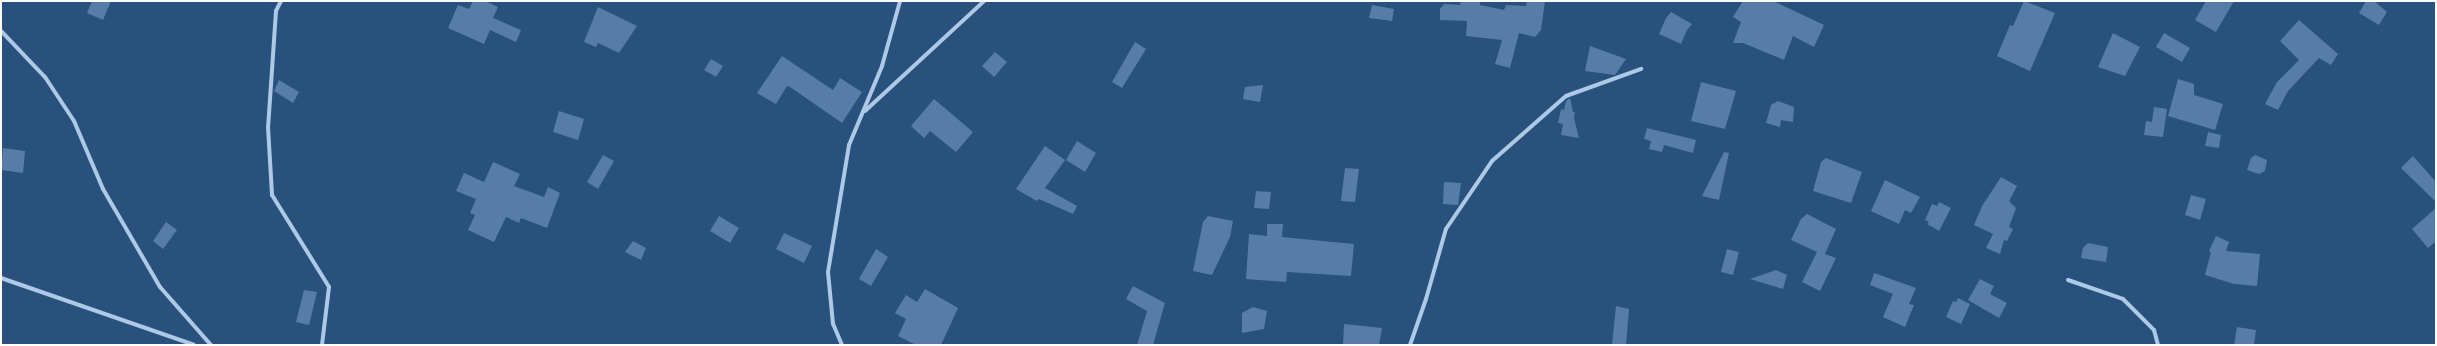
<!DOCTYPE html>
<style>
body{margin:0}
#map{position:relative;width:2437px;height:346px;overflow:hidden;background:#28517e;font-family:"DejaVu Sans",sans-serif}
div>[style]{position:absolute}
.building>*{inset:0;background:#557da8}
.street>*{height:4px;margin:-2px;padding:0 2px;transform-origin:2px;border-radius:2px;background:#aec9e5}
span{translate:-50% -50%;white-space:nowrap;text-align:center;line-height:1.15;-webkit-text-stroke:4px #28517e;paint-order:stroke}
.frame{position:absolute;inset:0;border:2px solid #fff;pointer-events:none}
</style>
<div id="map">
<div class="building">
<i style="clip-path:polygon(92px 1px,111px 1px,103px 20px,87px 13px)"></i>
<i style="clip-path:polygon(473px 1px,485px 1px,498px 7px,493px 18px,521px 30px,516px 42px,490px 30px,484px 44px,448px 28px,458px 5px,469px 9px)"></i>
<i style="clip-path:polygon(1461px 1px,1480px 1px,1480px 5px,1504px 10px,1506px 5px,1526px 6px,1527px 1px,1545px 1px,1541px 30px,1535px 37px,1519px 33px,1510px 68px,1495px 64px,1502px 40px,1466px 36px,1467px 21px,1440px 20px,1440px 9px,1444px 4px,1460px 5px)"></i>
<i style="clip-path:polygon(1743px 1px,1773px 1px,1824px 25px,1814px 47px,1793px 36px,1784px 60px,1743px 43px,1733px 43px,1741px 22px,1733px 17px)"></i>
<i style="clip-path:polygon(2024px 1px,2055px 13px,2030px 71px,1997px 56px,2010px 25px,2013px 26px)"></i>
<i style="clip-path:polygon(2206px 1px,2234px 1px,2216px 32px,2195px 20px)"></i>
<i style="clip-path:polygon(2366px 1px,2374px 1px,2387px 12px,2379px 25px,2359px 13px)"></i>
<i style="clip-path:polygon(1372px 5px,1394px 9px,1392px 21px,1369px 18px)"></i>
<i style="clip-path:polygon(598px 7px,637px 26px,619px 53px,598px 43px,596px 47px,584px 42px)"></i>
<i style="clip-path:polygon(1671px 12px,1692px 24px,1687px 30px,1681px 44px,1659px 34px,1666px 18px)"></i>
<i style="clip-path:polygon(2299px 20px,2338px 54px,2331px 65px,2319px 58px,2288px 91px,2278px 110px,2265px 104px,2277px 82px,2299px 60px,2280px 41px)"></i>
<i style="clip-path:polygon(2113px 33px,2140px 47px,2125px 76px,2098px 67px)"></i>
<i style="clip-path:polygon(2164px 33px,2190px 48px,2182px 62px,2156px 47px)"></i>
<i style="clip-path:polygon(1135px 42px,1146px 49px,1122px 88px,1112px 82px)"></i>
<i style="clip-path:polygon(1590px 46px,1626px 59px,1615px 75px,1585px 71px)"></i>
<i style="clip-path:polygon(995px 52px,1007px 62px,994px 77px,982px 66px)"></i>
<i style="clip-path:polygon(782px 56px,833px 90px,840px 78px,862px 92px,842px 123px,790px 87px,787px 86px,776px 104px,757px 93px)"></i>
<i style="clip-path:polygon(711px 59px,723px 66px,716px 77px,704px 70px)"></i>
<i style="clip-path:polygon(2178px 79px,2194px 84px,2194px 95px,2223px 104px,2215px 130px,2168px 116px)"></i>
<i style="clip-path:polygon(279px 80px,299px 92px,293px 103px,274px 91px)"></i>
<i style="clip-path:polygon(1701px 82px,1736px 91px,1725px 129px,1691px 121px)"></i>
<i style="clip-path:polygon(1263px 85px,1260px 102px,1243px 99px,1245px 87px)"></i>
<i style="clip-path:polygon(1570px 98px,1573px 112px,1575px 112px,1574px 118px,1579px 138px,1561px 135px,1563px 124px,1558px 123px,1561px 109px,1564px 110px,1566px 101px)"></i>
<i style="clip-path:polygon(934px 99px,973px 132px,956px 152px,930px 131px,924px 138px,911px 126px)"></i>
<i style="clip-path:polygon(1778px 101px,1794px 107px,1793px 122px,1781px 120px,1780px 127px,1766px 123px,1771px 105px)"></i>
<i style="clip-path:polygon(2154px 107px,2167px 109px,2163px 137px,2144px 135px,2146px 121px,2152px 122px)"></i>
<i style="clip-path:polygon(559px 111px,584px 119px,578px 140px,553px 132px)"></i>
<i style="clip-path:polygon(1647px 128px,1696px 140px,1693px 153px,1664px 145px,1662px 152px,1649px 149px,1651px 141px,1644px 139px)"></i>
<i style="clip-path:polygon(2208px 132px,2221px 135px,2219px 148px,2205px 146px)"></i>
<i style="clip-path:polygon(1077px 141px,1096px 153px,1085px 172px,1066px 160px)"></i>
<i style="clip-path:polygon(1045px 146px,1065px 160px,1045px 188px,1077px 206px,1073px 214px,1039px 199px,1037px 201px,1016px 189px)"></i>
<i style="clip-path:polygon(3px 148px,25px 151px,23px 173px,1px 170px)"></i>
<i style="clip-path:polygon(1724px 152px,1729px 153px,1719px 200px,1702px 196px)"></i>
<i style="clip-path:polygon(603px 155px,614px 161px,598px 189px,587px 182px)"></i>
<i style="clip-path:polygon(2255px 155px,2267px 160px,2265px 171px,2259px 174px,2247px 170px,2251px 158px)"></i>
<i style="clip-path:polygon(2413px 156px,2436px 182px,2436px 202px,2401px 168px)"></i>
<i style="clip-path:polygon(1826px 158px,1862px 172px,1851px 203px,1813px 191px,1821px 162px)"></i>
<i style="clip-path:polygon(493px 162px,520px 174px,514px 186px,544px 197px,548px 187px,560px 193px,547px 228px,521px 218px,519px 223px,506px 217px,494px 242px,468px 230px,475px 215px,470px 213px,476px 199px,456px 191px,464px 173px,484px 182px)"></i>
<i style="clip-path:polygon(1345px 168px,1359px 169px,1355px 202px,1341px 201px)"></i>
<i style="clip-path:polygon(2001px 177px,2017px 186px,2009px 201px,2016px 208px,2009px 227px,2013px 229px,2007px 241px,2004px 240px,2000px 254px,1986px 248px,1993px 234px,1974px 225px,1982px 206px)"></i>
<i style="clip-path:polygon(1885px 180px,1920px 197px,1911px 213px,1905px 210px,1899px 224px,1871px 211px)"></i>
<i style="clip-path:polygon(1444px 182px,1461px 183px,1458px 205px,1443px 204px)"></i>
<i style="clip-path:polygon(1256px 191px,1271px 192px,1269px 209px,1254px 208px)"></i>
<i style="clip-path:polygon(2191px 195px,2206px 199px,2200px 220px,2185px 215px)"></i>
<i style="clip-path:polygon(1939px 202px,1951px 208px,1939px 231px,1927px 224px,1929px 222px,1925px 220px,1932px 204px,1937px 206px)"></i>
<i style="clip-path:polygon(2436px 208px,2436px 241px,2428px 248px,2412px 229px)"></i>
<i style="clip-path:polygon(1807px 214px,1836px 229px,1825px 254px,1836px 258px,1820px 291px,1802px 282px,1817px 252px,1791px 240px,1801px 219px)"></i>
<i style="clip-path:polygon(719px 216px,739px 228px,730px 243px,710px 231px)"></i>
<i style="clip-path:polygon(1208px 216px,1233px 221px,1230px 237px,1212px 275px,1193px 271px,1203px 222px)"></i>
<i style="clip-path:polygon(166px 222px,177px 230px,163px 249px,153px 241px)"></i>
<i style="clip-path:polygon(1267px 224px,1283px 224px,1282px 237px,1354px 244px,1351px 276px,1287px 272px,1286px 282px,1246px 279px,1249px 234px,1267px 236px)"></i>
<i style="clip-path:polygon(784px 233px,812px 246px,804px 263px,776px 249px)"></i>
<i style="clip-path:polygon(2216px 236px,2229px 242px,2226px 251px,2260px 254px,2257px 286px,2234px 284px,2205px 275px,2211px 252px,2209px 251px)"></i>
<i style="clip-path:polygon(633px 241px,646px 248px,641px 260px,625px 252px)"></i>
<i style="clip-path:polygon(2088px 243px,2108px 247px,2106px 262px,2081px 258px,2083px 248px)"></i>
<i style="clip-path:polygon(876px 249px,888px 257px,871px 286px,859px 279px)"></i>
<i style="clip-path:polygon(1727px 249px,1739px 252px,1733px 275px,1721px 272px)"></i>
<i style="clip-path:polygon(1776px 270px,1787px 275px,1783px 289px,1750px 279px)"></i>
<i style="clip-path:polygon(1874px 273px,1916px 288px,1909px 304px,1914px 305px,1905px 327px,1883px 317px,1893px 294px,1870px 285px)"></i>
<i style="clip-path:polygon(1980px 279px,1994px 286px,1990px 294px,2007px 303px,1999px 318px,1968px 300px)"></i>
<i style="clip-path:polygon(1133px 286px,1165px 303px,1153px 345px,1137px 345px,1147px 311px,1126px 299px)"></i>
<i style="clip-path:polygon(925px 289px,958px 308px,941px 345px,916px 345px,898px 336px,906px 319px,895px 313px,906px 295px,917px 302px)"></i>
<i style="clip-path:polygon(304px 290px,317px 292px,309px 325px,296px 322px)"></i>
<i style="clip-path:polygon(1958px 298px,1970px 304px,1961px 324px,1946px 317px,1953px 301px,1956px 302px)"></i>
<i style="clip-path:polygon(1616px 306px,1629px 309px,1626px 345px,1612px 344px)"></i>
<i style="clip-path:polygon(1253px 307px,1267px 311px,1264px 329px,1242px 333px,1242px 313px)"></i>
<i style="clip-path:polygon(1344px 324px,1382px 328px,1379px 345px,1343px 345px)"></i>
<i style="clip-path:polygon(2237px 327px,2256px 330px,2254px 345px,2234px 345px)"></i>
</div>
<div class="street">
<i style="left:281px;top:1px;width:11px;rotate:117deg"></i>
<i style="left:276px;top:11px;width:116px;rotate:93.9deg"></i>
<i style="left:268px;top:127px;width:68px;rotate:86.6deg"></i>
<i style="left:272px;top:195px;width:108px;rotate:58.2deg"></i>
<i style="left:329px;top:287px;width:58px;rotate:96.9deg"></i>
<i style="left:1px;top:31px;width:64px;rotate:46.3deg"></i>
<i style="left:45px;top:77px;width:53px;rotate:56.6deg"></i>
<i style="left:74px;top:121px;width:74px;rotate:66.9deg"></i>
<i style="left:103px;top:189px;width:113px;rotate:59.8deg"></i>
<i style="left:160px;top:287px;width:77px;rotate:48.7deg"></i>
<i style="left:865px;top:111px;width:162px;rotate:-42.7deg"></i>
<i style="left:1px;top:278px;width:204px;rotate:19.1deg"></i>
<i style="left:2068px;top:280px;width:58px;rotate:19.1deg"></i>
<i style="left:2123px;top:299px;width:44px;rotate:45deg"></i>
<i style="left:2154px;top:330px;width:16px;rotate:75deg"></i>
<i style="left:842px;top:345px;width:23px;rotate:-113deg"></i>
<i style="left:833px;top:324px;width:52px;rotate:-95.5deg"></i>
<i style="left:828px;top:272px;width:129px;rotate:-80.6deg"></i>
<i style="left:849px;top:145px;width:86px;rotate:-67.3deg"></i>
<i style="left:882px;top:66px;width:67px;rotate:-74.5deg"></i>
<i style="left:1410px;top:345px;width:49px;rotate:-70.8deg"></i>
<i style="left:1426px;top:299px;width:73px;rotate:-74.1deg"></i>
<i style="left:1446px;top:229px;width:82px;rotate:-55.9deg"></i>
<i style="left:1492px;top:161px;width:98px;rotate:-41.3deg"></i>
<i style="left:1566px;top:96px;width:80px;rotate:-19.8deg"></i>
</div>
<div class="frame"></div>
</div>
